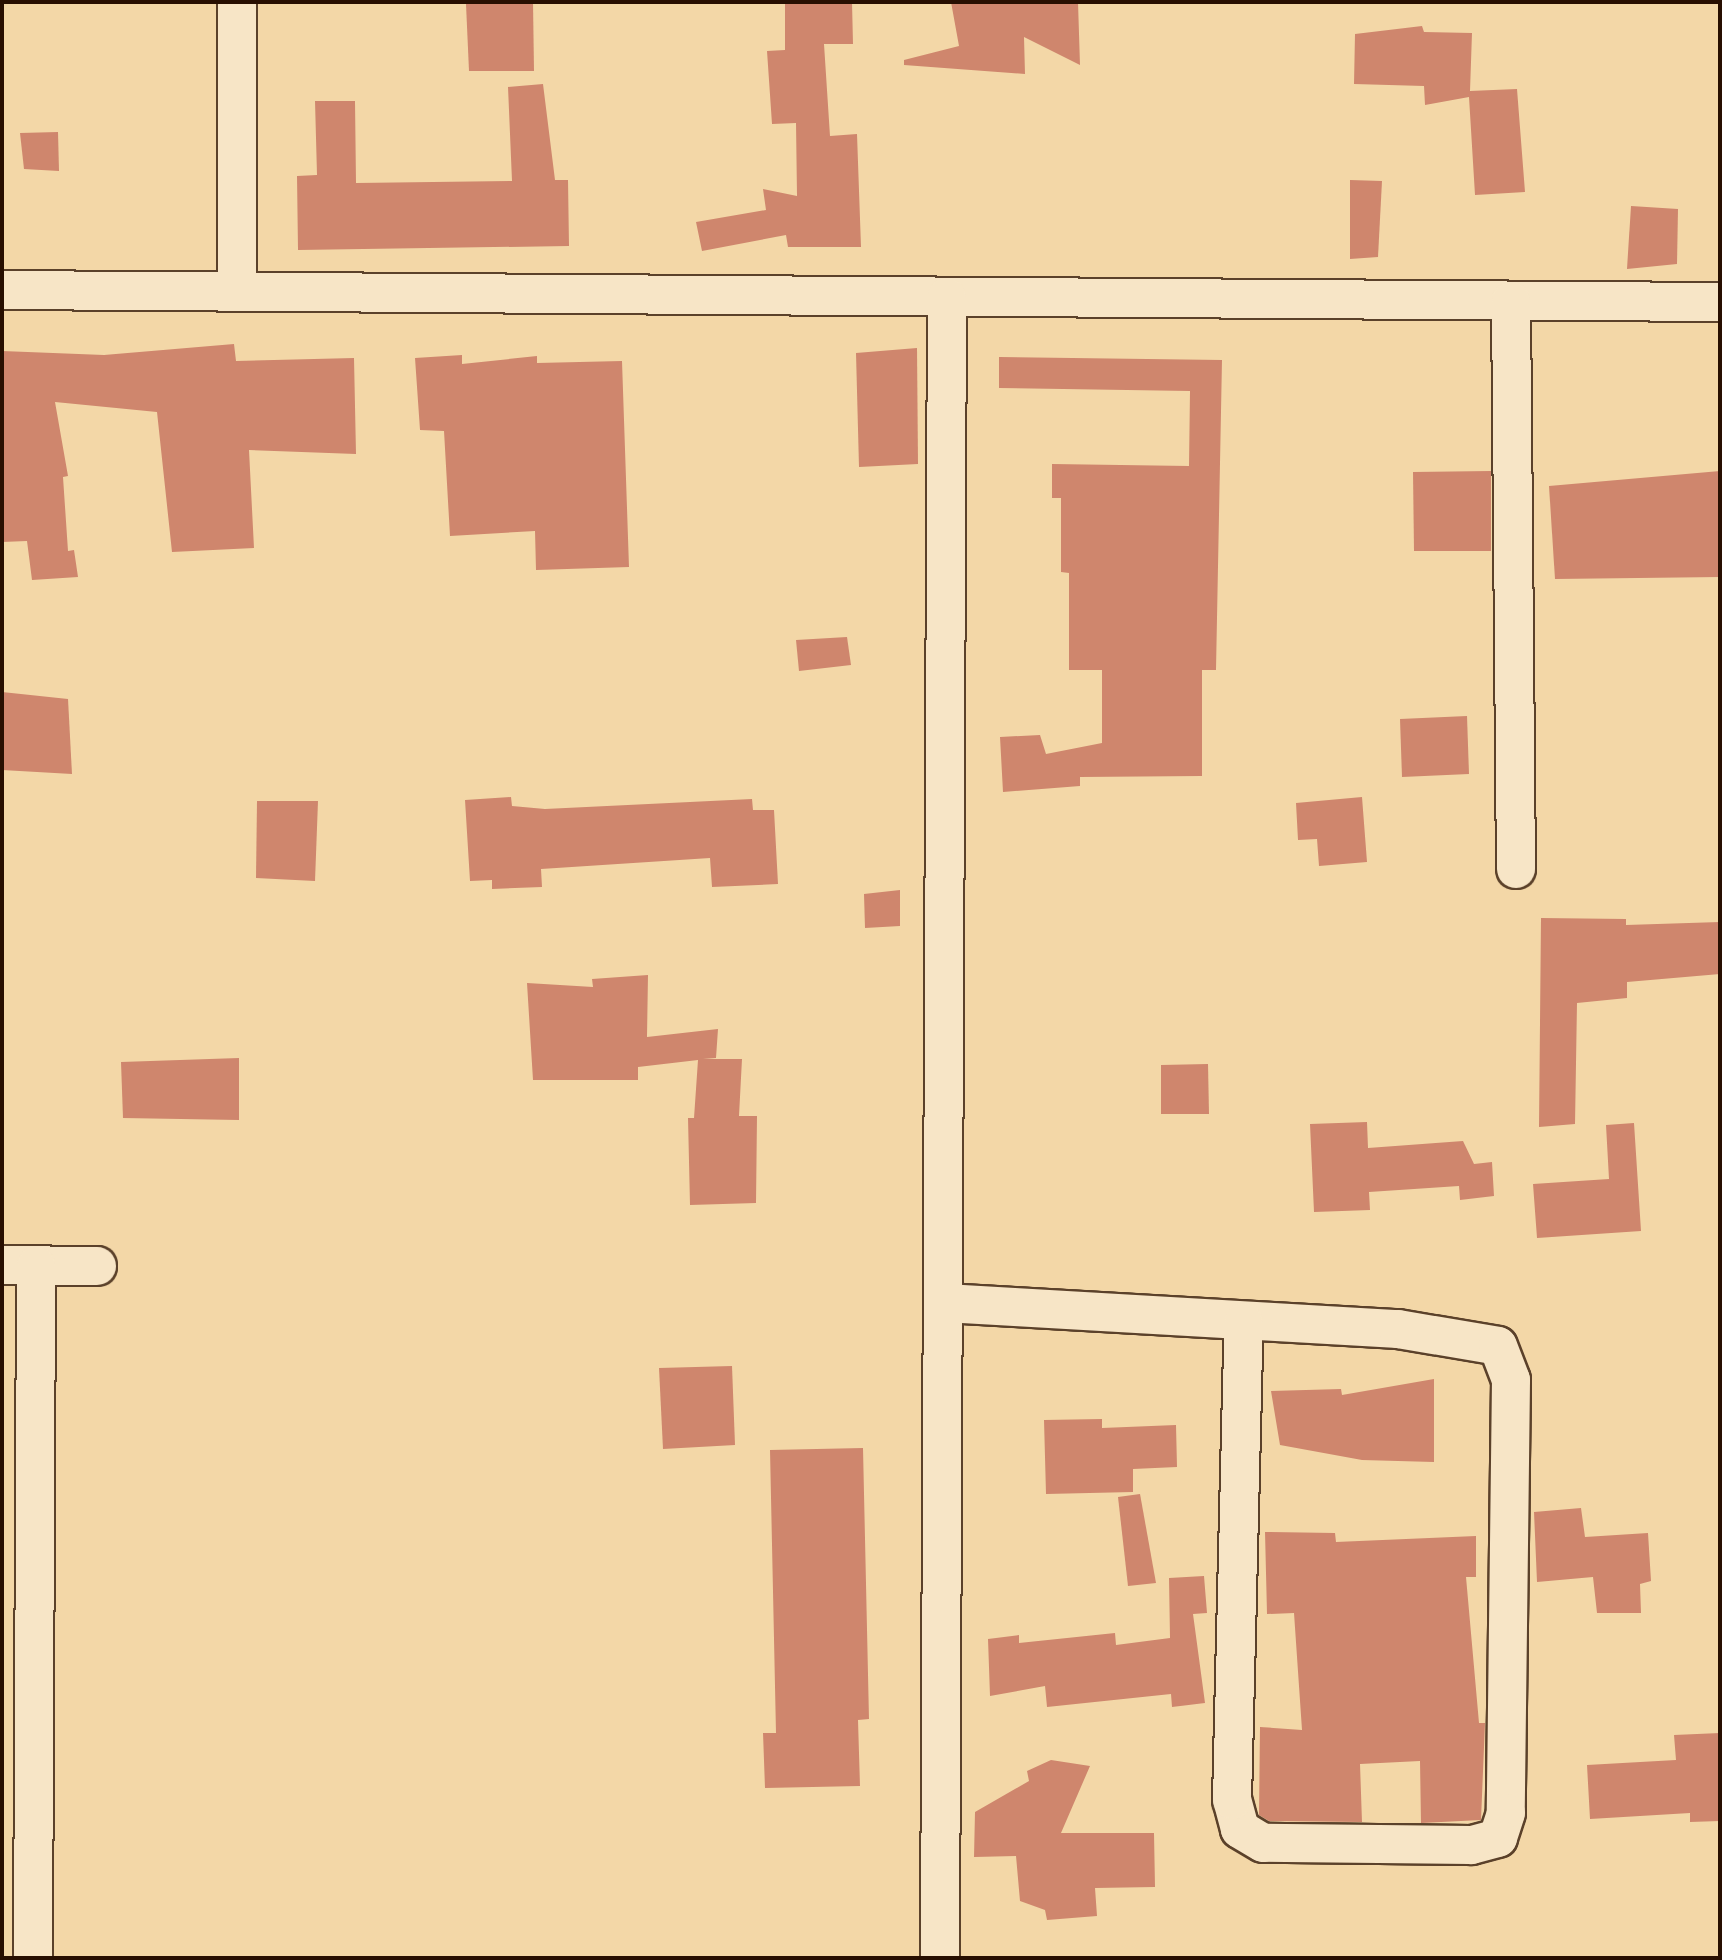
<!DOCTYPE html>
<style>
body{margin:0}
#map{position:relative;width:1722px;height:1960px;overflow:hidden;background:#f3d7a7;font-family:"Old Standard TT",serif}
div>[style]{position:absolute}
.building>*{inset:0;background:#cf866d}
.roads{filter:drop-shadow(2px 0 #5b412a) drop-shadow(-2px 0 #5b412a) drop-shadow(0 2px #5b412a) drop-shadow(0 -2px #5b412a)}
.minor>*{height:38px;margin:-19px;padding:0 19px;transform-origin:19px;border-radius:19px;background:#f7e5c6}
span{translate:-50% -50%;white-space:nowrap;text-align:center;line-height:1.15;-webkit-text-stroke:6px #f7e5c6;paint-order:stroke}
.frame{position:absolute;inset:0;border:4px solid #280f01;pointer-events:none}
</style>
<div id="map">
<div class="building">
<i style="clip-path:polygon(533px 2px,534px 71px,469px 71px,466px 4px)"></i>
<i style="clip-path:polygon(785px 2px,852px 2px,853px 44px,824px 44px,830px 136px,857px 134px,861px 247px,788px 247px,786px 235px,702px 251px,696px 222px,766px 210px,763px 189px,797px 196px,796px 123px,772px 124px,767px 51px,785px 50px)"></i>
<i style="clip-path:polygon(951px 2px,1078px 2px,1080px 65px,1024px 37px,1025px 74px,904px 65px,904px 60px,959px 46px)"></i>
<i style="clip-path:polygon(1422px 26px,1424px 32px,1472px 33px,1470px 91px,1517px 89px,1525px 192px,1475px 195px,1469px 97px,1425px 105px,1424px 86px,1354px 84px,1355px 34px)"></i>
<i style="clip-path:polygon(543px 84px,555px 180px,568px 180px,569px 246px,298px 250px,297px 176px,317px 175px,315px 101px,355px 101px,356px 183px,512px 181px,508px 87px)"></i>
<i style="clip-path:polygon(58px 132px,59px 171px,24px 169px,20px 133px)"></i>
<i style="clip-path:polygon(1350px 180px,1382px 181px,1378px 257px,1350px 259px)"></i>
<i style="clip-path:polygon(1631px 206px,1678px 209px,1677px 264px,1627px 269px)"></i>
<i style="clip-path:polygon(234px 344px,236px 361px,354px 358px,356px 454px,249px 450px,254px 548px,172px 552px,157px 412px,55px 402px,68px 476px,63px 477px,68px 551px,74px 550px,78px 577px,32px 580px,27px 541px,2px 542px,2px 351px,104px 355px)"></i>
<i style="clip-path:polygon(917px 348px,918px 464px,859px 467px,856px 353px)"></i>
<i style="clip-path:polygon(462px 355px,462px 364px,537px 356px,537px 363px,622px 361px,629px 567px,536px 570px,535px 531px,450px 536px,444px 431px,420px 430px,415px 358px)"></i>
<i style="clip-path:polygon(999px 357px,1222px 360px,1216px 670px,1202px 670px,1202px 776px,1080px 777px,1080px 786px,1003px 792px,1000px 737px,1040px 735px,1046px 754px,1102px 743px,1102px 670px,1069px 670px,1069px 573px,1061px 572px,1061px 498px,1052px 498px,1052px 464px,1189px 466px,1190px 391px,999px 388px)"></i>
<i style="clip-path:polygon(1491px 471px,1491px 551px,1414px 551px,1413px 472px)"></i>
<i style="clip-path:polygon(1720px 471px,1720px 577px,1555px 579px,1549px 486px)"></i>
<i style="clip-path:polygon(847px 637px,851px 665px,799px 671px,796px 640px)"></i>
<i style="clip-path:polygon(2px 692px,68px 699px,72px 774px,2px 770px)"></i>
<i style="clip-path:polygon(1467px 716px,1469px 774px,1402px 777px,1400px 719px)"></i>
<i style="clip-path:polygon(511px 797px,512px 806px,545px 809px,752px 799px,753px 810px,774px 810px,778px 884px,712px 887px,710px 858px,541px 869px,542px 887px,492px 889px,492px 880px,470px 881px,465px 800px)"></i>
<i style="clip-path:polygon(1362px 797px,1367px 862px,1319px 866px,1317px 839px,1298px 840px,1296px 803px)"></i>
<i style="clip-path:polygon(257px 801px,318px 801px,315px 881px,256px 878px)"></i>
<i style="clip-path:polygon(900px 890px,900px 926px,865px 928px,864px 894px)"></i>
<i style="clip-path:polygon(1541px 918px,1626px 919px,1626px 925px,1720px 922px,1720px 974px,1627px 982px,1627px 998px,1577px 1003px,1575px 1124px,1539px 1127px)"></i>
<i style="clip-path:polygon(648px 975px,647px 1037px,718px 1029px,716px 1058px,703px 1059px,742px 1059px,739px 1116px,757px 1116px,756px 1203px,690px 1205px,688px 1118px,694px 1118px,698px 1060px,638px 1067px,638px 1080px,533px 1080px,527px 983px,593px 987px,592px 979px)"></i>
<i style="clip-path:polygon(239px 1058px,239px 1120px,123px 1118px,121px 1062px)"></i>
<i style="clip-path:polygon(1208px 1064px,1209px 1114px,1161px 1114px,1161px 1065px)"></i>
<i style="clip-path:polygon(1367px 1122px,1368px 1148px,1463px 1141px,1474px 1164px,1492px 1162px,1494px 1196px,1460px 1200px,1459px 1186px,1369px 1192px,1370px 1210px,1314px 1212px,1310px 1124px)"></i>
<i style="clip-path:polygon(1634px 1123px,1641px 1231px,1537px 1238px,1533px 1184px,1609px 1179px,1606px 1125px)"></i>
<i style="clip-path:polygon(732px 1366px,735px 1445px,663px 1449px,659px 1368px)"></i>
<i style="clip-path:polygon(1434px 1379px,1434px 1462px,1362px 1460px,1280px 1445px,1271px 1391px,1341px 1389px,1342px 1395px)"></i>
<i style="clip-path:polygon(1102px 1419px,1102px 1428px,1176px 1425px,1177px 1467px,1133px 1469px,1133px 1492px,1046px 1494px,1044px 1420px)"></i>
<i style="clip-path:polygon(863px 1448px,869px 1719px,858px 1720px,860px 1786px,765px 1788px,763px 1733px,776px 1733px,770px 1450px)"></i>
<i style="clip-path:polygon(1140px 1494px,1156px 1583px,1128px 1586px,1118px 1497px)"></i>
<i style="clip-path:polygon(1581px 1508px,1585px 1537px,1648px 1533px,1651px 1581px,1640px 1584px,1641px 1613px,1597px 1613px,1593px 1577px,1537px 1582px,1534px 1512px)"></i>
<i style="clip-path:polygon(1265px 1532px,1335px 1533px,1336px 1542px,1476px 1536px,1476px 1577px,1466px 1577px,1479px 1723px,1485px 1723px,1481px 1820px,1421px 1823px,1420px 1761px,1360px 1764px,1362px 1822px,1269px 1821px,1259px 1815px,1260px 1727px,1302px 1730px,1294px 1613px,1267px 1614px)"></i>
<i style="clip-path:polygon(1204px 1576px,1207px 1613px,1193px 1614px,1205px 1703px,1172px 1707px,1171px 1694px,1047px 1707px,1045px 1686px,990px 1696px,988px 1639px,1019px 1635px,1019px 1643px,1115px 1633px,1116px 1645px,1170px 1638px,1169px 1578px)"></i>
<i style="clip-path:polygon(1720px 1733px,1720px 1821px,1690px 1822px,1690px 1813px,1590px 1819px,1587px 1765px,1676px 1760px,1674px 1735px)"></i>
<i style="clip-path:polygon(1051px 1760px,1090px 1766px,1061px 1833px,1154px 1833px,1155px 1887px,1095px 1888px,1097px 1916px,1047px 1920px,1045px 1910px,1020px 1901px,1016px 1856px,974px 1857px,975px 1812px,1029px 1781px,1027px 1771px)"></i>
</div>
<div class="roads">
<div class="minor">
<i style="left:237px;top:2px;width:290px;rotate:90deg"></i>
<i style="left:2px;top:290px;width:1718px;rotate:0.4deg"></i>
<i style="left:1511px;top:301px;width:568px;rotate:89.5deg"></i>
<i style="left:2px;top:1265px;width:95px;rotate:0.6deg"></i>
<i style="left:945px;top:1303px;width:454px;rotate:3.3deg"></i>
<i style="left:1398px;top:1329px;width:101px;rotate:9.6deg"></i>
<i style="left:1498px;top:1346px;width:36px;rotate:69deg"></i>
<i style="left:1511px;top:1380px;width:433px;rotate:90.7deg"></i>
<i style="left:1506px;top:1813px;width:26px;rotate:108deg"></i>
<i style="left:1498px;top:1838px;width:28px;rotate:165deg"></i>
<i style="left:1471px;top:1845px;width:208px;rotate:-179.4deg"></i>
<i style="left:1263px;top:1843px;width:27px;rotate:-149deg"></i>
<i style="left:1240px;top:1829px;width:30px;rotate:-105deg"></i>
<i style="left:1232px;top:1800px;width:478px;rotate:-88.6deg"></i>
<i style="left:33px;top:1958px;width:692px;rotate:-89.75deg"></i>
<i style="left:940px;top:1958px;width:1661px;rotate:-89.76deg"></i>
</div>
</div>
<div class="frame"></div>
</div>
